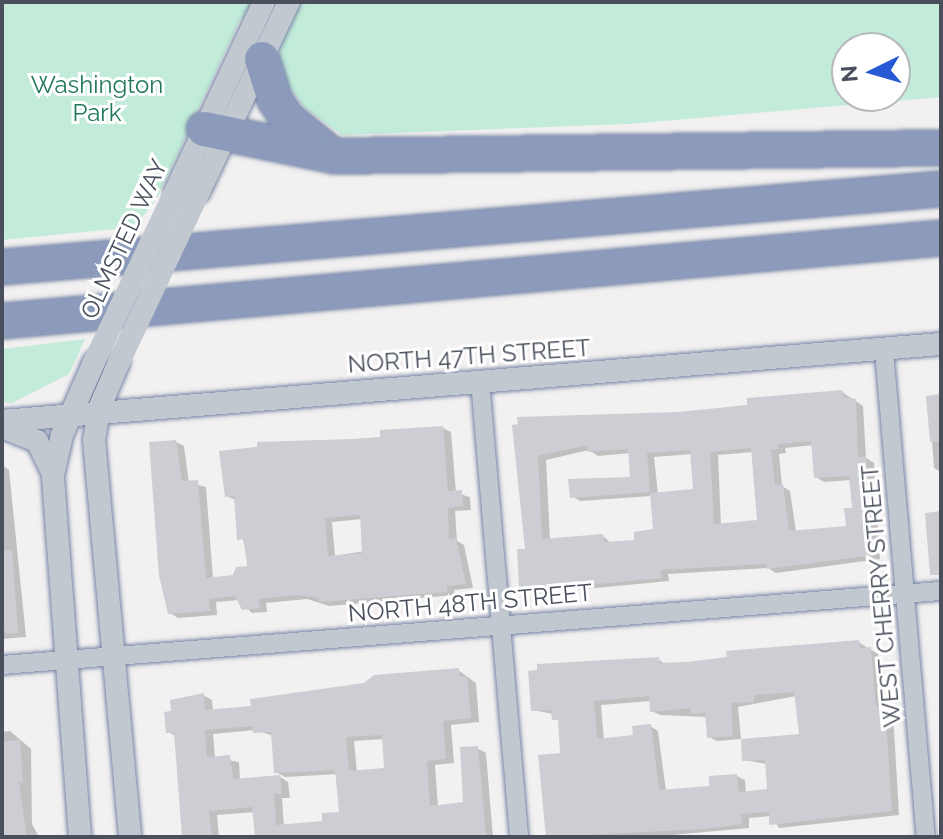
<!DOCTYPE html>
<html>
<head>
<meta charset="utf-8">
<style>
	body { margin:0 }
	#map { position:relative; width:943px; height:839px; overflow:hidden; background:#f2f0f0; font-family:Raleway,sans-serif }
	div>[style] { position:absolute }
	[style*='--x'] { left:calc(var(--x)*1px); top:calc(var(--y)*1px); width:calc(var(--w)*1px); rotate:calc(var(--a)*1deg) }
	.green>* { inset:0; background:#c2ecd9 }
	.shadow>* { inset:0; background:#0003 }
	.building>* { inset:0; background:#cdced4 }
	.roads { filter:drop-shadow(0 0 2px #7786a6) drop-shadow(0 0 2px #7786a6) }
	.minor>* { height:18px; margin:-9px; padding:0 9px; transform-origin:9px; border-radius:9px; background:#c2c8d0 }
	.tertiary>* { height:22px; margin:-11px; padding:0 11px; transform-origin:11px; border-radius:11px; background:#c2c8d0 }
	.motorway>* { height:34px; margin:-17px; padding:0 17px; transform-origin:17px; border-radius:17px; background:#8c9bbb }
	.tertiary-bridge>* { height:22px; margin:-11px; padding:0 11px; transform-origin:11px; border-radius:11px; background:#c2c8d0 }
	span { translate:-50% -50%; white-space:nowrap; text-align:center; line-height:1.15; -webkit-text-stroke:6px #fff; paint-order:stroke }
	.park-label { font-size:24px; color:#1f7859 }
	.street-label { font-size:24px; color:#49505c }
	.frame { position:absolute; inset:0; border:4px solid #49505c; pointer-events:none }
	.north { position:absolute; left:831px; top:32px; width:80px; height:80px; box-sizing:border-box; background:#fff; border:2px solid #b6b9be; border-radius:50%; rotate:265deg; font-size:22px; font-weight:700; line-height:32px; text-align:center; color:#49505c }
	.north::after { content:''; display:block; margin:auto; width:28px; height:36px; background:#2759d5; clip-path:polygon(50% 0,100% 100%,50% 72%,0 100%) }
</style>
</head>
<body>
<div id="map">
	<div class="green">
		<i style="clip-path:polygon(evenodd,2px 2px,941px 2px,941px 97px,628px 124px,342px 135px,304px 107px,278px 72px,281px 42px,241px 18px,157px 198px,135px 227px,2px 240px,2px 2px,847px 48px,895px 48px,895px 96px,847px 96px,847px 48px)"></i>
		<i style="clip-path:polygon(85px 339px,69px 374px,12px 403px,2px 402px,2px 349px)"></i>
	</div>
	<div class="shadow">
		<i style="clip-path:polygon(evenodd,842px 392px,863px 406px,866px 458px,874px 463px,880px 559px,776px 573px,768px 568px,668px 574px,669px 581px,533px 594px,525px 590px,527px 550px,515px 427px,750px 407px,842px 392px,814px 445px,816px 477px,824px 482px,851px 480px,854px 510px,848px 528px,796px 532px,790px 491px,782px 486px,779px 454px,786px 453px,785px 448px,814px 445px,842px 392px,589px 450px,598px 456px,630px 453px,632px 479px,572px 496px,580px 501px,652px 496px,655px 530px,637px 541px,611px 543px,603px 536px,550px 540px,546px 460px,589px 450px,842px 392px,753px 452px,759px 522px,721px 525px,718px 455px,753px 452px,842px 392px,693px 454px,695px 491px,658px 494px,654px 457px,693px 454px)"></i>
		<i style="clip-path:polygon(941px 396px,941px 472px,934px 468px,929px 397px)"></i>
		<i style="clip-path:polygon(evenodd,443px 428px,451px 432px,456px 493px,470px 497px,471px 510px,455px 511px,457px 541px,464px 545px,473px 588px,454px 590px,455px 595px,329px 606px,307px 599px,266px 603px,267px 612px,252px 613px,239px 600px,216px 602px,217px 615px,178px 618px,170px 613px,176px 442px,184px 446px,189px 483px,206px 487px,213px 579px,234px 577px,249px 568px,235px 500px,227px 496px,352px 441px,443px 428px,362px 519px,364px 551px,335px 556px,332px 522px,362px 519px)"></i>
		<i style="clip-path:polygon(2px 465px,9px 470px,26px 637px,2px 639px)"></i>
		<i style="clip-path:polygon(evenodd,858px 642px,878px 654px,883px 707px,893px 712px,899px 815px,779px 828px,771px 816px,749px 818px,749px 828px,650px 837px,548px 837px,540px 757px,562px 755px,560px 722px,553px 714px,533px 710px,658px 659px,666px 665px,858px 642px,796px 696px,801px 736px,744px 760px,767px 764px,769px 791px,746px 793px,745px 780px,737px 776px,712px 787px,666px 791px,658px 731px,650px 726px,635px 737px,604px 740px,601px 705px,651px 701px,652px 711px,660px 715px,707px 717px,709px 737px,717px 741px,741px 739px,738px 707px,796px 696px)"></i>
		<i style="clip-path:polygon(evenodd,458px 670px,476px 683px,479px 722px,451px 725px,454px 763px,435px 765px,438px 807px,466px 803px,477px 748px,486px 753px,493px 837px,257px 837px,255px 812px,217px 815px,219px 837px,186px 837px,177px 737px,168px 732px,174px 713px,203px 695px,212px 700px,213px 711px,253px 708px,458px 670px,255px 730px,274px 736px,276px 772px,285px 777px,338px 774px,341px 814px,324px 823px,284px 827px,282px 798px,290px 798px,288px 782px,280px 777px,240px 780px,239px 762px,215px 758px,213px 734px,255px 730px,458px 670px,384px 739px,387px 770px,357px 772px,354px 741px,384px 739px)"></i>
		<i style="clip-path:polygon(10px 731px,31px 749px,32px 824px,39px 837px,2px 837px,2px 732px)"></i>
	</div>
	<div class="building">
		<i style="clip-path:polygon(evenodd,842px 390px,843px 397px,856px 399px,858px 457px,866px 456px,873px 555px,767px 569px,766px 564px,661px 570px,662px 578px,523px 591px,519px 586px,517px 549px,525px 549px,512px 425px,518px 424px,517px 417px,678px 412px,747px 405px,747px 398px,842px 390px,811px 441px,814px 478px,849px 476px,852px 508px,844px 508px,846px 526px,789px 531px,783px 484px,775px 485px,771px 450px,778px 449px,778px 444px,811px 441px,842px 390px,587px 445px,588px 452px,628px 449px,630px 477px,568px 479px,570px 498px,650px 492px,647px 453px,690px 450px,693px 489px,650px 493px,653px 529px,634px 532px,634px 540px,604px 542px,603px 534px,542px 539px,538px 456px,587px 445px,842px 390px,751px 448px,757px 520px,714px 524px,710px 452px,751px 448px)"></i>
		<i style="clip-path:polygon(941px 394px,941px 441px,930px 442px,926px 396px)"></i>
		<i style="clip-path:polygon(evenodd,443px 426px,448px 491px,462px 490px,463px 506px,448px 508px,449px 539px,456px 538px,466px 584px,447px 586px,447px 592px,319px 602px,319px 598px,297px 595px,258px 599px,260px 608px,242px 610px,235px 596px,209px 599px,210px 611px,168px 614px,159px 576px,149px 442px,176px 440px,182px 481px,198px 480px,206px 578px,233px 575px,236px 567px,247px 566px,244px 539px,237px 540px,234px 496px,225px 497px,219px 451px,257px 447px,257px 442px,352px 439px,380px 437px,380px 430px,443px 426px,360px 515px,362px 553px,328px 556px,325px 518px,360px 515px)"></i>
		<i style="clip-path:polygon(941px 511px,941px 575px,930px 575px,925px 513px)"></i>
		<i style="clip-path:polygon(2px 550px,12px 550px,18px 633px,7px 634px,2px 626px)"></i>
		<i style="clip-path:polygon(evenodd,859px 640px,860px 648px,871px 647px,876px 706px,885px 705px,892px 811px,769px 825px,769px 812px,741px 814px,742px 824px,704px 829px,546px 837px,538px 755px,560px 753px,558px 720px,552px 720px,551px 710px,531px 711px,528px 671px,537px 670px,537px 664px,659px 657px,659px 663px,687px 662px,727px 657px,726px 651px,859px 640px,794px 692px,799px 734px,741px 739px,742px 761px,765px 760px,767px 789px,739px 792px,737px 774px,709px 776px,709px 786px,659px 790px,651px 724px,632px 726px,633px 735px,597px 739px,594px 701px,649px 696px,650px 712px,691px 708px,691px 714px,705px 713px,707px 738px,733px 736px,731px 703px,754px 702px,754px 695px,794px 692px)"></i>
		<i style="clip-path:polygon(evenodd,459px 668px,459px 676px,467px 676px,471px 718px,443px 721px,446px 759px,427px 761px,430px 806px,463px 802px,460px 747px,478px 746px,486px 837px,255px 837px,252px 807px,209px 811px,212px 837px,182px 837px,174px 733px,166px 733px,164px 712px,171px 711px,170px 700px,204px 693px,205px 710px,251px 706px,250px 699px,364px 683px,374px 675px,459px 668px,253px 726px,253px 733px,271px 732px,274px 773px,335px 770px,339px 812px,322px 813px,322px 821px,276px 825px,274px 794px,282px 794px,280px 775px,233px 779px,230px 755px,207px 757px,205px 730px,253px 726px,459px 668px,382px 735px,384px 768px,349px 771px,346px 737px,382px 735px)"></i>
		<i style="clip-path:polygon(20px 740px,23px 782px,19px 783px,27px 837px,2px 837px,2px 742px)"></i>
	</div>
	<div class="roads">
		<div class="minor">
			<i style="--x:884;--y:350;--w:489;--a:85.1"></i>
			<i style="--x:480;--y:381;--w:458;--a:85.1"></i>
			<i style="--x:2;--y:665;--w:942;--a:-4.51"></i>
		</div>
		<div class="tertiary">
			<i style="--x:175;--y:192;--w:210;--a:-64.9"></i>
			<i style="--x:199;--y:192;--w:210;--a:-64.7"></i>
			<i style="--x:119;--y:362;--w:51;--a:113.1"></i>
			<i style="--x:99;--y:409;--w:31;--a:99"></i>
			<i style="--x:94;--y:440;--w:399;--a:84.8"></i>
			<i style="--x:2;--y:421;--w:942;--a:-4.69"></i>
			<i style="--x:2;--y:427;--w:38;--a:22"></i>
			<i style="--x:37;--y:441;--w:37;--a:64"></i>
			<i style="--x:80;--y:837;--w:363;--a:-94.3"></i>
			<i style="--x:53;--y:475;--w:41;--a:-77.3"></i>
			<i style="--x:62;--y:435;--w:80;--a:-66.3"></i>
		</div>
		<div class="motorway">
			<i style="--x:262;--y:59;--w:43;--a:72.4"></i>
			<i style="--x:275;--y:100;--w:23;--a:56"></i>
			<i style="--x:288;--y:119;--w:50;--a:39.4"></i>
			<i style="--x:204;--y:129;--w:133;--a:11.7"></i>
			<i style="--x:334;--y:156;--w:607;--a:-0.76"></i>
			<i style="--x:2;--y:267;--w:942;--a:-4.75"></i>
			<i style="--x:2;--y:321;--w:943;--a:-5.05"></i>
		</div>
	</div>
	<div class="tertiary-bridge">
		<i style="--x:94;--y:362;--w:188;--a:-64.5"></i>
		<i style="--x:119;--y:362;--w:188;--a:-64.8"></i>
	</div>
	<div class="park-label">
		<span style="left:97px;top:99px">Washington<br>Park</span>
	</div>
	<div class="street-label">
		<span style="left:124px;top:239px;rotate:-65deg">OLMSTED WAY</span>
		<span style="left:469px;top:356px;rotate:-4deg">NORTH 47TH STREET</span>
		<span style="left:881px;top:596px;rotate:-95deg">WEST CHERRY STREET</span>
		<span style="left:470px;top:603px;rotate:-5deg">NORTH 48TH STREET</span>
	</div>
	<div class="frame"></div>
	<div class="north">N</div>
</div>
</body>
</html>
